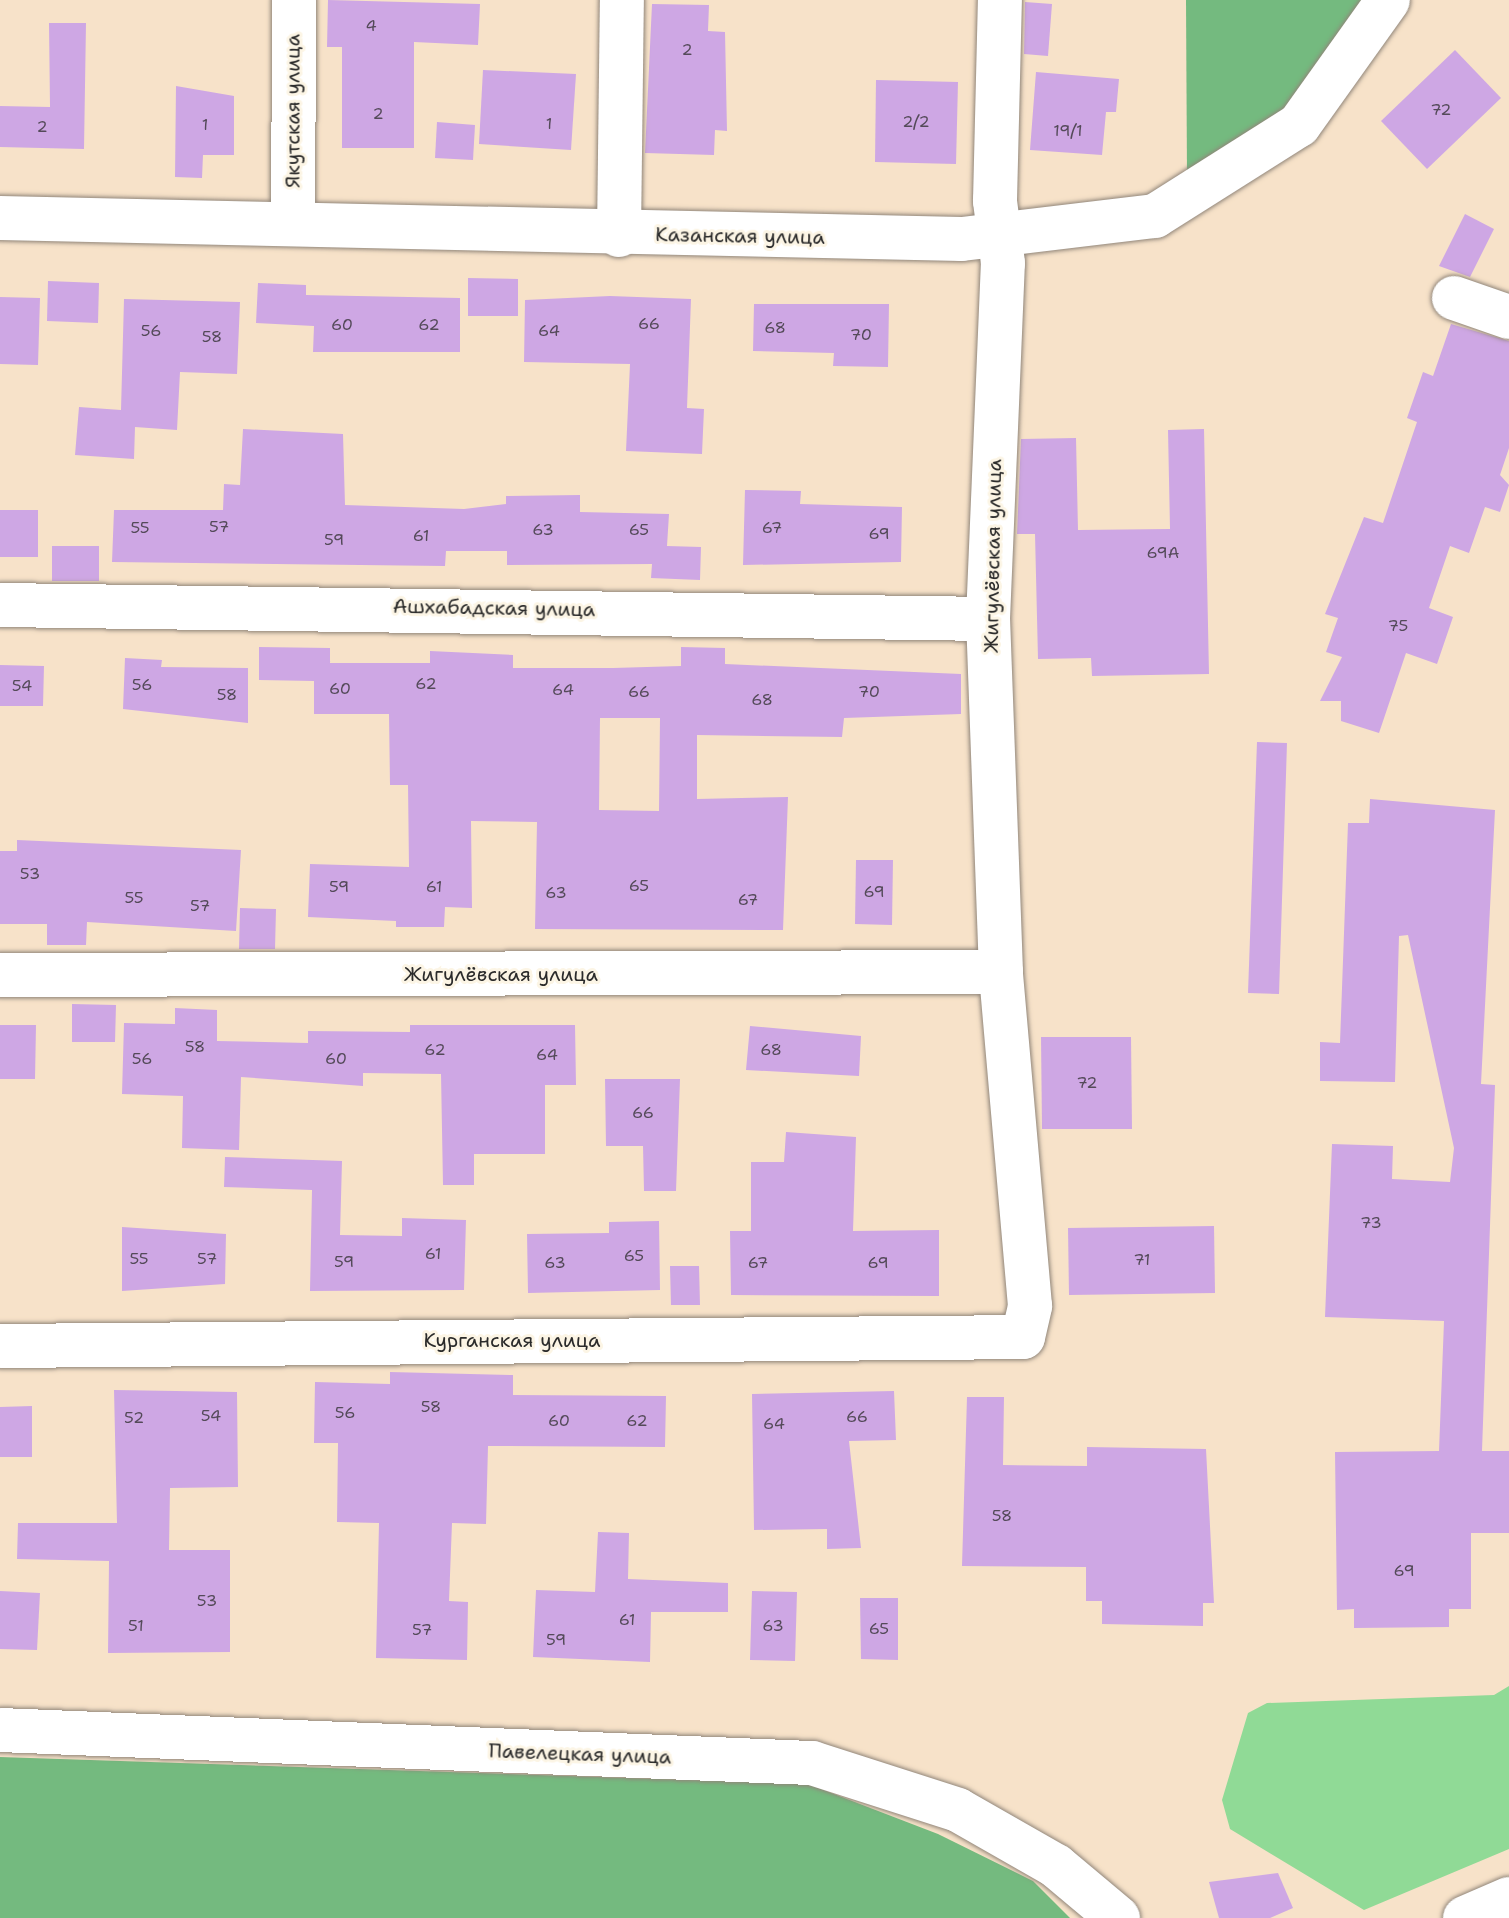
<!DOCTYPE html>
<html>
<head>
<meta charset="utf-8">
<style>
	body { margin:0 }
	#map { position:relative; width:1509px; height:1918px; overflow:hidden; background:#f7e2c9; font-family:"Shantell Sans",sans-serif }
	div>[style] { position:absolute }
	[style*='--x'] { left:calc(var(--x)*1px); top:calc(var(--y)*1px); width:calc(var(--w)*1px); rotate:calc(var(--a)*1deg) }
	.green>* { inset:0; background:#90da96 }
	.forest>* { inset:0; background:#74ba7f }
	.building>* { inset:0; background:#cea7e4 }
	.roads { filter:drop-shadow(0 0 2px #91867a) drop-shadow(0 0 2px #91867a) }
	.minor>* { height:44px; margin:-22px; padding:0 22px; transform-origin:22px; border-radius:22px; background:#fff }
	.major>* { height:44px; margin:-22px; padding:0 22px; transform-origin:22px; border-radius:22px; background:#fff }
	span { translate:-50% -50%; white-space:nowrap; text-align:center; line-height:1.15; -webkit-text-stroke:6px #fcf5e5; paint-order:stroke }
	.number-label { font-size:16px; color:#544a59 }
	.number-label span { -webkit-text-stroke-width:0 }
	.street-label { font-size:20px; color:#2b2b2b }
</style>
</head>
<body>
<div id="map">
	<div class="green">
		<i style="clip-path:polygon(1509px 1686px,1509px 1849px,1364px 1910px,1230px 1829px,1222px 1800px,1248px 1713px,1267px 1703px,1494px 1695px)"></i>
	</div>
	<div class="forest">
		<i style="clip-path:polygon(1186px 0,1367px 0,1284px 112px,1187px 176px)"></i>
		<i style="clip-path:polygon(0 1757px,808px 1784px,938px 1834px,1033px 1881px,1070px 1918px,0 1918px)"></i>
	</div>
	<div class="building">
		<i style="clip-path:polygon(328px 0,480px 4px,478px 45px,414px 42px,414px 148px,342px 148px,342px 47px,327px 47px)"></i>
		<i style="clip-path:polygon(1025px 2px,1052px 4px,1048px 56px,1024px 54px)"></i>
		<i style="clip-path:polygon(652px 4px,709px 5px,708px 31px,725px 32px,727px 131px,715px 130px,714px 155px,645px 153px)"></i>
		<i style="clip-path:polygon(49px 23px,86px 23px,84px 149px,0 147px,0 106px,50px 107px)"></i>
		<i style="clip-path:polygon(1455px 50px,1501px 98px,1427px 169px,1381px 121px)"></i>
		<i style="clip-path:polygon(483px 70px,576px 74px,571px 150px,479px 144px)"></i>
		<i style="clip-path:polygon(1036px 72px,1119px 79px,1116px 112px,1106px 112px,1102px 155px,1030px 150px)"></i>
		<i style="clip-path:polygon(876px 80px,958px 82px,956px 164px,875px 162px)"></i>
		<i style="clip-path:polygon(176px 86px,234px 96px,234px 155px,203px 155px,202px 178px,175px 177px)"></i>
		<i style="clip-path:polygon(437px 122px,475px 125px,473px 160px,435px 158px)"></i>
		<i style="clip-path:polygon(1465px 214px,1494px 229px,1470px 277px,1439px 266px)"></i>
		<i style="clip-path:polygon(468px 278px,518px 279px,518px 316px,468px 316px)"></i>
		<i style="clip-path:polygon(48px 281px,99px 283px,98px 323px,47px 321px)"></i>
		<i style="clip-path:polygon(258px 283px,306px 285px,306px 295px,460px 298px,460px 352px,313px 352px,314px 326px,256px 323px)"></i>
		<i style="clip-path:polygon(610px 296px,691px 299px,687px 408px,704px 409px,702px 454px,626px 451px,630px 364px,524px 362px,525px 300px)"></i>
		<i style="clip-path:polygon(0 297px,40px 298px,38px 365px,0 364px)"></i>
		<i style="clip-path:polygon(124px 299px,240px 302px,237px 374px,180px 372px,177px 430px,135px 427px,134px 459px,75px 455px,79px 407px,121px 410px)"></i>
		<i style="clip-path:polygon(754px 304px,889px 304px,888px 367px,833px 366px,834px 353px,753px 351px)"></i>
		<i style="clip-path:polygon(1451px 324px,1509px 341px,1509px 448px,1500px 475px,1509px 485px,1500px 512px,1485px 507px,1469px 553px,1450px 546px,1429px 608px,1453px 617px,1437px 664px,1406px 653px,1379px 733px,1341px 721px,1341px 701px,1320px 701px,1342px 657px,1326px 652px,1338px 618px,1325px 614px,1364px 517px,1383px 523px,1417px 422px,1407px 418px,1423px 372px,1433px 376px)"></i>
		<i style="clip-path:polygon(243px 429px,343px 434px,345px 505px,464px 509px,506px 504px,506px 496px,580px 495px,580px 512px,669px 514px,667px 546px,701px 547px,700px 580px,651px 578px,652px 564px,507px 565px,507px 551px,446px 551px,445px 566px,112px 562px,114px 510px,223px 510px,224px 484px,240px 485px)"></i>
		<i style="clip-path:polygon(1204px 429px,1209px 674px,1092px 676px,1091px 658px,1038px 659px,1035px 534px,1017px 534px,1021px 439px,1076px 438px,1078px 530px,1170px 529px,1168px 430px)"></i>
		<i style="clip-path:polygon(745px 490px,801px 491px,800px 504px,902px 507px,901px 562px,743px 565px)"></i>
		<i style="clip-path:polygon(0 510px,38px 510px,38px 557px,0 557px)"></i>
		<i style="clip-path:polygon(52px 546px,99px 546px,99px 581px,52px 581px)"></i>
		<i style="clip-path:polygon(evenodd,259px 647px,330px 648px,330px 663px,430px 663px,430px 651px,513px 655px,513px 668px,613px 668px,681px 666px,681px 647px,725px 648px,725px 664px,961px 674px,961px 714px,844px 718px,842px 737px,697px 735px,697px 799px,788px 797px,783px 930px,535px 929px,537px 822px,471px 821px,472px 908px,445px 907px,444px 927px,396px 927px,396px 921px,308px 917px,310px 864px,409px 867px,408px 785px,390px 785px,389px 714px,314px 714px,314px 681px,259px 680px,259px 647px,600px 718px,660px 718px,659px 811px,599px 810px,600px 718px)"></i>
		<i style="clip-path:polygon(125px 658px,162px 660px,161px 667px,248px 668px,248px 723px,123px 709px)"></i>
		<i style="clip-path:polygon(0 665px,44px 666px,43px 706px,0 706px)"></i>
		<i style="clip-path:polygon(1257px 742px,1287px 743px,1279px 994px,1248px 993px)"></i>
		<i style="clip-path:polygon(1370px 799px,1495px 810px,1481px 1084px,1495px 1085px,1482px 1451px,1509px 1451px,1509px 1533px,1471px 1533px,1471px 1609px,1449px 1609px,1449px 1627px,1354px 1628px,1354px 1609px,1337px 1610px,1335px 1452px,1439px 1451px,1444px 1321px,1325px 1317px,1332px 1144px,1393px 1146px,1392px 1179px,1450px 1182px,1454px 1148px,1408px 935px,1399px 936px,1395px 1082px,1320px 1081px,1320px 1042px,1340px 1043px,1348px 823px,1369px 823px)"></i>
		<i style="clip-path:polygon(17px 840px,241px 850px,236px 931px,87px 922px,86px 945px,47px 945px,47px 924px,0 924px,0 851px,17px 851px)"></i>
		<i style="clip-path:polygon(856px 860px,893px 860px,892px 925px,855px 924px)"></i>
		<i style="clip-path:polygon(240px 908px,276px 909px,275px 949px,239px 949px)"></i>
		<i style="clip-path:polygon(72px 1004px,116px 1005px,115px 1042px,72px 1042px)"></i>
		<i style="clip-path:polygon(175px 1008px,217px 1010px,217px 1041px,308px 1043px,308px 1031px,410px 1032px,410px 1025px,575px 1025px,576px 1085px,545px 1085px,545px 1154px,474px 1154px,474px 1185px,443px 1185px,441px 1074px,363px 1073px,363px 1086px,241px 1077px,239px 1150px,182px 1148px,183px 1096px,122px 1094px,124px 1023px,175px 1024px)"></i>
		<i style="clip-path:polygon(0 1025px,36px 1025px,35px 1079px,0 1079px)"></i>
		<i style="clip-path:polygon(750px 1026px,861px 1036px,859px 1076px,746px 1070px)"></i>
		<i style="clip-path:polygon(1041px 1037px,1131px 1037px,1132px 1129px,1042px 1129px)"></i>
		<i style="clip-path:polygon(605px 1079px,680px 1079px,676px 1191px,644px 1191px,643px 1146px,606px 1146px)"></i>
		<i style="clip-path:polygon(786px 1132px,856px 1137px,853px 1231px,939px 1230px,939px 1296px,731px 1295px,730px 1231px,751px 1231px,751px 1162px,784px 1162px)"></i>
		<i style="clip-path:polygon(225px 1157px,342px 1161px,340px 1235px,402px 1236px,402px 1218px,466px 1220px,464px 1290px,310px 1291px,312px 1190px,224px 1187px)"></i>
		<i style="clip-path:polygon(659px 1221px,660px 1290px,528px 1293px,527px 1234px,609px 1233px,609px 1222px)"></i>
		<i style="clip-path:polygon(1214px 1226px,1215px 1293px,1069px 1295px,1068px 1228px)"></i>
		<i style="clip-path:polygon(122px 1227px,226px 1234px,225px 1284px,122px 1291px)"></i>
		<i style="clip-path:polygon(670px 1266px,699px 1266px,700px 1305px,671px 1305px)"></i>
		<i style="clip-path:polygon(390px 1372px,513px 1375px,513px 1395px,666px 1396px,665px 1447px,488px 1446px,486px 1524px,452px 1523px,449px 1601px,468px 1602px,467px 1660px,376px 1658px,379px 1523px,337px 1522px,338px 1443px,314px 1443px,315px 1382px,390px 1384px)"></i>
		<i style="clip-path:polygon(114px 1390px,237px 1392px,238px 1487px,170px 1488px,169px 1550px,230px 1550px,230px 1652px,108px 1653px,109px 1561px,17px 1559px,18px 1523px,117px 1523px)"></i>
		<i style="clip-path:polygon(894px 1391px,896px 1440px,849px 1441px,861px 1548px,827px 1549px,827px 1529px,754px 1530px,752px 1394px)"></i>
		<i style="clip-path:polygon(967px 1397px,1004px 1397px,1003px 1465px,1087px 1466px,1087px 1447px,1206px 1449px,1214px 1603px,1203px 1603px,1203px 1626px,1102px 1624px,1102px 1601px,1086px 1601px,1086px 1567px,962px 1566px)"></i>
		<i style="clip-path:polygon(32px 1406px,32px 1457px,0 1457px,0 1407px)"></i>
		<i style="clip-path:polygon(598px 1532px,629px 1533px,628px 1579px,728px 1583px,728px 1612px,651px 1612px,650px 1662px,533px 1657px,536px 1590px,595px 1592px)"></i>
		<i style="clip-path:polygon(0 1591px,40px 1593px,37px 1650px,0 1649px)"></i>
		<i style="clip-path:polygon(752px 1591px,797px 1592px,795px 1661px,750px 1660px)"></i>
		<i style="clip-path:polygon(860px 1598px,898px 1598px,898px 1660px,861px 1659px)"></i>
		<i style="clip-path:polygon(1278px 1873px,1293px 1908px,1270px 1918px,1219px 1918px,1209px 1882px)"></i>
	</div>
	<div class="roads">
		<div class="minor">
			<i style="--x:0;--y:218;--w:962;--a:1.25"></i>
			<i style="--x:962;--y:239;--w:194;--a:-6.8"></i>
			<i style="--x:1155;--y:216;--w:170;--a:-32.3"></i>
			<i style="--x:1299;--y:125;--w:153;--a:-54.5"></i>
			<i style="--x:293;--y:221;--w:221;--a:-89.7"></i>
			<i style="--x:619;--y:235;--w:235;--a:-89.3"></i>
			<i style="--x:1454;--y:298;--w:58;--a:19.1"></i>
			<i style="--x:0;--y:605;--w:988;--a:0.81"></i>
			<i style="--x:0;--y:975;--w:1001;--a:-0.17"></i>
			<i style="--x:0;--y:1346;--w:1023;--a:-0.5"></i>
			<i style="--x:1023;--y:1337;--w:32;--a:-77"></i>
			<i style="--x:1030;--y:1306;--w:335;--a:-95"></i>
			<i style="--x:1001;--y:972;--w:353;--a:-92.1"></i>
			<i style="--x:988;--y:619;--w:356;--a:-87.6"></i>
			<i style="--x:1003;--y:263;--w:63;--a:-97.4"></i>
			<i style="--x:995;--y:201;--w:201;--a:-88.6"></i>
			<i style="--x:0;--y:1730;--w:813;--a:2.33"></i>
			<i style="--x:812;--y:1763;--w:153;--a:17.8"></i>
			<i style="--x:958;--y:1810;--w:113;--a:29.7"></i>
			<i style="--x:1056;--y:1866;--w:81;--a:40"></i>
		</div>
		<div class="major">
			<i style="--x:1465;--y:1918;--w:48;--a:-23.4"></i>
		</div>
	</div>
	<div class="number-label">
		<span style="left:371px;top:26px">4</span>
		<span style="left:687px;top:50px">2</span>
		<span style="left:1441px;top:110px">72</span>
		<span style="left:378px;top:114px">2</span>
		<span style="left:916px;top:122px">2/2</span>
		<span style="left:549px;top:124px">1</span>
		<span style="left:205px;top:125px">1</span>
		<span style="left:42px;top:127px">2</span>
		<span style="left:1068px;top:131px">19/1</span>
		<span style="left:649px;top:324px">66</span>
		<span style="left:342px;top:325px">60</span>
		<span style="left:429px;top:325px">62</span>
		<span style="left:775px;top:328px">68</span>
		<span style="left:151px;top:331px">56</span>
		<span style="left:549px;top:331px">64</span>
		<span style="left:861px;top:335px">70</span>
		<span style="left:212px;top:337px">58</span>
		<span style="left:219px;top:527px">57</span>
		<span style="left:140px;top:528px">55</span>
		<span style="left:772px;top:528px">67</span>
		<span style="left:543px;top:530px">63</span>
		<span style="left:639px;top:530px">65</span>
		<span style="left:879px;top:534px">69</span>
		<span style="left:421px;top:536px">61</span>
		<span style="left:334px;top:540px">59</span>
		<span style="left:1163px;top:553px">69А</span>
		<span style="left:1398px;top:626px">75</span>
		<span style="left:426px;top:684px">62</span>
		<span style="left:142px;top:685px">56</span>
		<span style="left:22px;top:686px">54</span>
		<span style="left:340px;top:689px">60</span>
		<span style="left:563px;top:690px">64</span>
		<span style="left:639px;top:692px">66</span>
		<span style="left:869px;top:692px">70</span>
		<span style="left:227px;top:695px">58</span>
		<span style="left:762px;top:700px">68</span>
		<span style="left:30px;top:874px">53</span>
		<span style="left:639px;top:886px">65</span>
		<span style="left:339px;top:887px">59</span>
		<span style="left:434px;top:887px">61</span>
		<span style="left:874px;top:892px">69</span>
		<span style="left:556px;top:893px">63</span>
		<span style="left:134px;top:898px">55</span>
		<span style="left:748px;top:900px">67</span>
		<span style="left:200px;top:906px">57</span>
		<span style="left:195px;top:1047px">58</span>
		<span style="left:435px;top:1050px">62</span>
		<span style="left:771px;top:1050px">68</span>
		<span style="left:547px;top:1055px">64</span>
		<span style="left:142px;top:1059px">56</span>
		<span style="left:336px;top:1059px">60</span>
		<span style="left:1087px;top:1083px">72</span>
		<span style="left:643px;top:1113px">66</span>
		<span style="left:1371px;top:1223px">73</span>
		<span style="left:433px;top:1254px">61</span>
		<span style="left:634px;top:1256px">65</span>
		<span style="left:139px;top:1259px">55</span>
		<span style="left:207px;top:1259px">57</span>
		<span style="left:1142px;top:1260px">71</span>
		<span style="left:344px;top:1262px">59</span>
		<span style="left:555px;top:1263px">63</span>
		<span style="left:758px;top:1263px">67</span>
		<span style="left:878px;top:1263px">69</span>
		<span style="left:431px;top:1407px">58</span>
		<span style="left:345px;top:1413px">56</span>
		<span style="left:211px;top:1416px">54</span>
		<span style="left:857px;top:1417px">66</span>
		<span style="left:134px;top:1418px">52</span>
		<span style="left:559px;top:1421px">60</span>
		<span style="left:637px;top:1421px">62</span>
		<span style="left:774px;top:1424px">64</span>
		<span style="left:1002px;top:1516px">58</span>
		<span style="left:1404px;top:1571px">69</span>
		<span style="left:207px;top:1601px">53</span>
		<span style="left:627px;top:1620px">61</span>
		<span style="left:136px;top:1626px">51</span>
		<span style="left:773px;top:1626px">63</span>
		<span style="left:879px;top:1629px">65</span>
		<span style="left:422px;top:1630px">57</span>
		<span style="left:556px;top:1640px">59</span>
	</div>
	<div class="street-label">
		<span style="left:293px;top:111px;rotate:-90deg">Якутская улица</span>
		<span style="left:740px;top:236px;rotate:1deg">Казанская улица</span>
		<span style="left:993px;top:556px;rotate:-89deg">Жигулёвская улица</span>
		<span style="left:494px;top:608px;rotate:1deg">Ашхабадская улица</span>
		<span style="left:501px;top:974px">Жигулёвская улица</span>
		<span style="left:512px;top:1340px">Курганская улица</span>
		<span style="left:580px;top:1754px;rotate:2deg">Павелецкая улица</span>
	</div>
</div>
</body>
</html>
